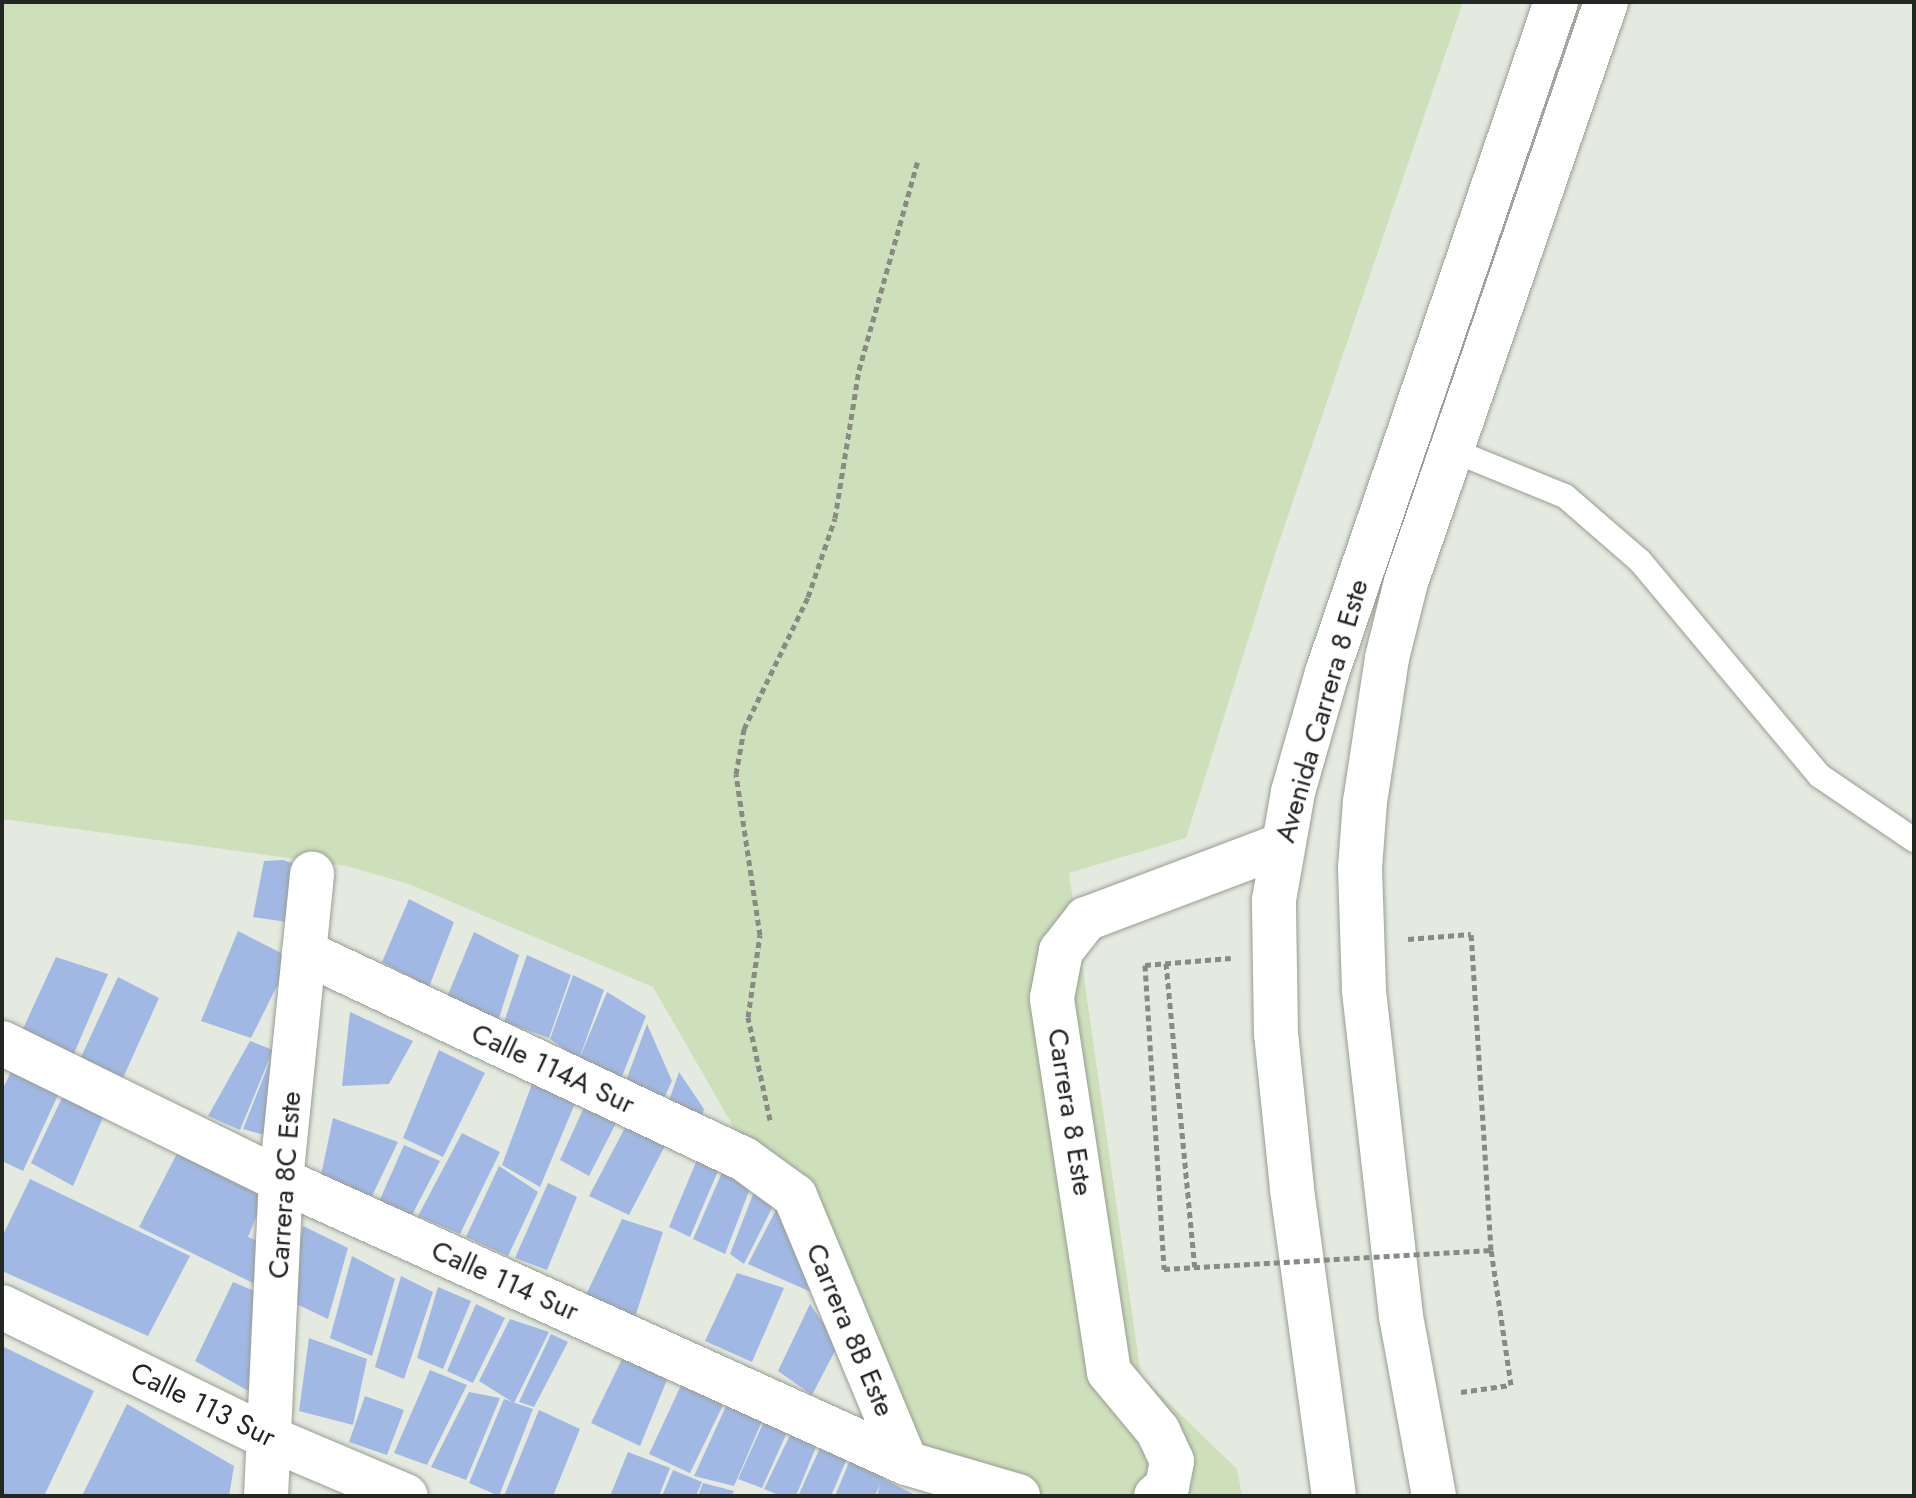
<!DOCTYPE html>
<html>
<head>
<meta charset="utf-8">
<style>
	body { margin:0 }
	#map { position:relative; width:1916px; height:1498px; overflow:hidden; background:#e4eadf; font-family:Jost,sans-serif }
	div>[style] { position:absolute }
	[style*='--x'] { left:calc(var(--x)*1px); top:calc(var(--y)*1px); width:calc(var(--w)*1px); rotate:calc(var(--a)*1deg) }
	.green>* { inset:0; background:#cee0bb }
	.building>* { inset:0; background:#a2b8e4 }
	.path>* { height:5px; margin-top:-2.5px; transform-origin:0; background:repeating-linear-gradient(90deg,#878b83 0 6px,transparent 0 10px) }
	.roads { filter:drop-shadow(0 0 2px #989d93) drop-shadow(0 0 2px #989d93) }
	.service>* { height:24px; margin:-12px; padding:0 12px; transform-origin:12px; border-radius:12px; background:#fff }
	.minor>* { height:44px; margin:-22px; padding:0 22px; transform-origin:22px; border-radius:22px; background:#fff }
	.trunk>* { height:44px; margin:-22px; padding:0 22px; transform-origin:22px; border-radius:22px; background:#fff }
	.path-bridge>* { height:5px; margin-top:-2.5px; transform-origin:0; background:repeating-linear-gradient(90deg,#878b83 0 6px,transparent 0 10px) }
	span { translate:-50% -50%; white-space:nowrap; text-align:center; line-height:1.15; -webkit-text-stroke:6px #fff; paint-order:stroke }
	.street-label { font-size:28px; color:#242622 }
	.frame { position:absolute; inset:0; border:4px solid #242622; pointer-events:none }
</style>
</head>
<body>
<div id="map">
	<div class="green">
		<i style="clip-path:polygon(2px 2px,1463px 2px,1275px 554px,1186px 838px,1069px 873px,1141px 1376px,1237px 1469px,1242px 1496px,1008px 1496px,923px 1456px,653px 987px,409px 884px,347px 866px,2px 819px)"></i>
	</div>
	<div class="building">
		<i style="clip-path:polygon(283px 860px,304px 867px,294px 923px,253px 917px,264px 861px)"></i>
		<i style="clip-path:polygon(409px 899px,454px 922px,429px 987px,382px 962px)"></i>
		<i style="clip-path:polygon(238px 931px,291px 958px,251px 1038px,201px 1021px)"></i>
		<i style="clip-path:polygon(474px 932px,519px 955px,498px 1021px,447px 997px)"></i>
		<i style="clip-path:polygon(527px 955px,571px 975px,549px 1038px,504px 1022px)"></i>
		<i style="clip-path:polygon(56px 957px,108px 974px,73px 1056px,22px 1031px)"></i>
		<i style="clip-path:polygon(573px 975px,604px 990px,579px 1059px,550px 1039px)"></i>
		<i style="clip-path:polygon(118px 977px,159px 998px,123px 1078px,81px 1057px)"></i>
		<i style="clip-path:polygon(607px 992px,646px 1016px,615px 1094px,573px 1074px)"></i>
		<i style="clip-path:polygon(350px 1012px,413px 1041px,389px 1084px,342px 1086px)"></i>
		<i style="clip-path:polygon(647px 1024px,672px 1081px,656px 1115px,620px 1097px)"></i>
		<i style="clip-path:polygon(250px 1041px,273px 1050px,240px 1130px,208px 1116px)"></i>
		<i style="clip-path:polygon(439px 1050px,485px 1073px,443px 1157px,403px 1138px)"></i>
		<i style="clip-path:polygon(273px 1053px,282px 1140px,243px 1129px)"></i>
		<i style="clip-path:polygon(17px 1060px,63px 1084px,23px 1171px,2px 1161px,2px 1090px)"></i>
		<i style="clip-path:polygon(679px 1072px,704px 1109px,698px 1130px,666px 1109px)"></i>
		<i style="clip-path:polygon(535px 1076px,576px 1101px,540px 1187px,502px 1165px)"></i>
		<i style="clip-path:polygon(68px 1085px,109px 1104px,73px 1186px,31px 1163px)"></i>
		<i style="clip-path:polygon(585px 1105px,616px 1123px,589px 1176px,560px 1160px)"></i>
		<i style="clip-path:polygon(333px 1118px,398px 1142px,371px 1198px,319px 1185px)"></i>
		<i style="clip-path:polygon(628px 1122px,667px 1142px,629px 1215px,589px 1196px)"></i>
		<i style="clip-path:polygon(462px 1133px,500px 1152px,460px 1234px,418px 1216px)"></i>
		<i style="clip-path:polygon(183px 1142px,269px 1186px,248px 1237px,270px 1246px,265px 1289px,139px 1227px)"></i>
		<i style="clip-path:polygon(404px 1145px,440px 1161px,412px 1215px,378px 1204px)"></i>
		<i style="clip-path:polygon(701px 1150px,720px 1166px,690px 1237px,669px 1227px)"></i>
		<i style="clip-path:polygon(727px 1161px,754px 1178px,725px 1254px,693px 1239px)"></i>
		<i style="clip-path:polygon(499px 1166px,538px 1192px,508px 1256px,466px 1237px)"></i>
		<i style="clip-path:polygon(30px 1179px,190px 1256px,148px 1336px,2px 1271px,2px 1237px)"></i>
		<i style="clip-path:polygon(548px 1183px,577px 1197px,547px 1270px,515px 1258px)"></i>
		<i style="clip-path:polygon(757px 1184px,779px 1194px,744px 1264px,730px 1254px)"></i>
		<i style="clip-path:polygon(777px 1208px,820px 1296px,748px 1264px)"></i>
		<i style="clip-path:polygon(622px 1219px,663px 1232px,635px 1317px,585px 1297px)"></i>
		<i style="clip-path:polygon(303px 1226px,348px 1248px,328px 1319px,288px 1300px)"></i>
		<i style="clip-path:polygon(352px 1256px,395px 1279px,372px 1356px,330px 1338px)"></i>
		<i style="clip-path:polygon(737px 1273px,784px 1288px,752px 1362px,705px 1341px)"></i>
		<i style="clip-path:polygon(401px 1276px,433px 1292px,404px 1379px,375px 1367px)"></i>
		<i style="clip-path:polygon(233px 1282px,264px 1295px,252px 1393px,195px 1361px)"></i>
		<i style="clip-path:polygon(438px 1287px,471px 1301px,443px 1369px,417px 1358px)"></i>
		<i style="clip-path:polygon(476px 1304px,505px 1318px,473px 1383px,447px 1371px)"></i>
		<i style="clip-path:polygon(810px 1304px,838px 1345px,812px 1395px,778px 1371px)"></i>
		<i style="clip-path:polygon(510px 1319px,549px 1332px,514px 1403px,479px 1381px)"></i>
		<i style="clip-path:polygon(551px 1334px,568px 1342px,534px 1407px,519px 1402px)"></i>
		<i style="clip-path:polygon(309px 1338px,367px 1359px,353px 1425px,299px 1411px)"></i>
		<i style="clip-path:polygon(2px 1346px,94px 1391px,44px 1496px,2px 1496px)"></i>
		<i style="clip-path:polygon(623px 1357px,667px 1380px,640px 1446px,591px 1423px)"></i>
		<i style="clip-path:polygon(430px 1370px,467px 1385px,427px 1465px,394px 1453px)"></i>
		<i style="clip-path:polygon(684px 1379px,725px 1401px,690px 1473px,649px 1454px)"></i>
		<i style="clip-path:polygon(469px 1392px,500px 1398px,466px 1480px,431px 1467px)"></i>
		<i style="clip-path:polygon(365px 1396px,404px 1410px,387px 1455px,349px 1442px)"></i>
		<i style="clip-path:polygon(504px 1399px,533px 1409px,499px 1496px,469px 1483px)"></i>
		<i style="clip-path:polygon(728px 1402px,763px 1419px,734px 1486px,694px 1476px)"></i>
		<i style="clip-path:polygon(127px 1404px,234px 1466px,229px 1496px,82px 1496px)"></i>
		<i style="clip-path:polygon(539px 1410px,580px 1429px,553px 1496px,504px 1496px)"></i>
		<i style="clip-path:polygon(765px 1419px,788px 1430px,762px 1488px,738px 1479px)"></i>
		<i style="clip-path:polygon(792px 1431px,818px 1442px,796px 1496px,781px 1496px,764px 1489px)"></i>
		<i style="clip-path:polygon(825px 1437px,851px 1449px,831px 1496px,798px 1496px)"></i>
		<i style="clip-path:polygon(855px 1448px,889px 1463px,882px 1478px,917px 1496px,877px 1496px,880px 1484px,875px 1496px,835px 1496px)"></i>
		<i style="clip-path:polygon(628px 1452px,670px 1468px,659px 1496px,610px 1496px)"></i>
		<i style="clip-path:polygon(673px 1470px,702px 1482px,696px 1496px,662px 1496px)"></i>
		<i style="clip-path:polygon(703px 1483px,734px 1491px,731px 1496px,698px 1496px)"></i>
	</div>
	<div class="path">
		<i style="--x:1408;--y:939;--w:63;--a:-4.5"></i>
		<i style="--x:1166;--y:963;--w:305;--a:84.6"></i>
		<i style="--x:1145;--y:965;--w:86;--a:-4.7"></i>
		<i style="--x:770;--y:1120;--w:105;--a:-102.1"></i>
		<i style="--x:748;--y:1017;--w:83;--a:-81.7"></i>
		<i style="--x:760;--y:935;--w:163;--a:-98.5"></i>
		<i style="--x:736;--y:774;--w:46;--a:-79.9"></i>
		<i style="--x:744;--y:729;--w:147;--a:-64.1"></i>
		<i style="--x:808;--y:597;--w:83;--a:-71.1"></i>
		<i style="--x:835;--y:518;--w:150;--a:-80.8"></i>
		<i style="--x:859;--y:370;--w:218;--a:-74.3"></i>
		<i style="--x:1461;--y:1392;--w:50;--a:-8"></i>
		<i style="--x:1511;--y:1385;--w:136;--a:-98.4"></i>
	</div>
	<div class="roads">
		<div class="service">
			<i style="--x:1452;--y:450;--w:122;--a:22.2"></i>
			<i style="--x:1565;--y:496;--w:99;--a:40.9"></i>
			<i style="--x:1640;--y:561;--w:280;--a:50.1"></i>
			<i style="--x:1820;--y:776;--w:114;--a:34.2"></i>
		</div>
		<div class="minor">
			<i style="--x:304;--y:952;--w:486;--a:25.2"></i>
			<i style="--x:744;--y:1159;--w:63;--a:36"></i>
			<i style="--x:795;--y:1196;--w:289;--a:67.4"></i>
			<i style="--x:2;--y:1043;--w:311;--a:26.2"></i>
			<i style="--x:281;--y:1180;--w:686;--a:24.36"></i>
			<i style="--x:906;--y:1463;--w:117;--a:16.4"></i>
			<i style="--x:2;--y:1307;--w:303;--a:26.1"></i>
			<i style="--x:274;--y:1440;--w:143;--a:23"></i>
			<i style="--x:266;--y:1496;--w:316;--a:-87.3"></i>
			<i style="--x:281;--y:1180;--w:308;--a:-84.2"></i>
			<i style="--x:1156;--y:1496;--w:14;--a:-39"></i>
			<i style="--x:1167;--y:1487;--w:26;--a:-79"></i>
			<i style="--x:1172;--y:1461;--w:33;--a:-115"></i>
			<i style="--x:1158;--y:1431;--w:77;--a:-129.7"></i>
			<i style="--x:1109;--y:1372;--w:378;--a:-98.7"></i>
			<i style="--x:1052;--y:998;--w:48;--a:-79.2"></i>
			<i style="--x:1061;--y:951;--w:41;--a:-52"></i>
			<i style="--x:1086;--y:919;--w:210;--a:-20.7"></i>
		</div>
		<div class="trunk">
			<i style="--x:1334;--y:1496;--w:311;--a:-97.8"></i>
			<i style="--x:1292;--y:1188;--w:155;--a:-95.9"></i>
			<i style="--x:1276;--y:1034;--w:134;--a:-90.9"></i>
			<i style="--x:1274;--y:900;--w:110;--a:-80"></i>
			<i style="--x:1293;--y:792;--w:124;--a:-74.1"></i>
			<i style="--x:1327;--y:673;--w:709;--a:-71.16"></i>
			<i style="--x:1434;--y:1496;--w:183;--a:-100.4"></i>
			<i style="--x:1401;--y:1316;--w:329;--a:-96.5"></i>
			<i style="--x:1364;--y:989;--w:121;--a:-91.9"></i>
			<i style="--x:1360;--y:868;--w:66;--a:-85.7"></i>
			<i style="--x:1365;--y:802;--w:146;--a:-81.3"></i>
			<i style="--x:1387;--y:658;--w:78;--a:-76"></i>
			<i style="--x:1406;--y:582;--w:614;--a:-70.97"></i>
		</div>
	</div>
	<div class="path-bridge">
		<i style="--x:1145;--y:965;--w:305;--a:86.4"></i>
		<i style="--x:1164;--y:1269;--w:328;--a:-3.3"></i>
		<i style="--x:1491;--y:1250;--w:317;--a:-93.6"></i>
	</div>
	<div class="street-label">
		<span style="left:1322px;top:711px;rotate:-74deg">Avenida Carrera 8 Este</span>
		<span style="left:553px;top:1069px;rotate:25deg">Calle 114A Sur</span>
		<span style="left:1070px;top:1112px;rotate:81deg">Carrera 8 Este</span>
		<span style="left:285px;top:1185px;rotate:-86deg">Carrera 8C Este</span>
		<span style="left:505px;top:1281px;rotate:24deg">Calle 114 Sur</span>
		<span style="left:850px;top:1330px;rotate:67deg">Carrera 8B Este</span>
		<span style="left:203px;top:1405px;rotate:26deg">Calle 113 Sur</span>
	</div>
	<div class="frame"></div>
</div>
</body>
</html>
